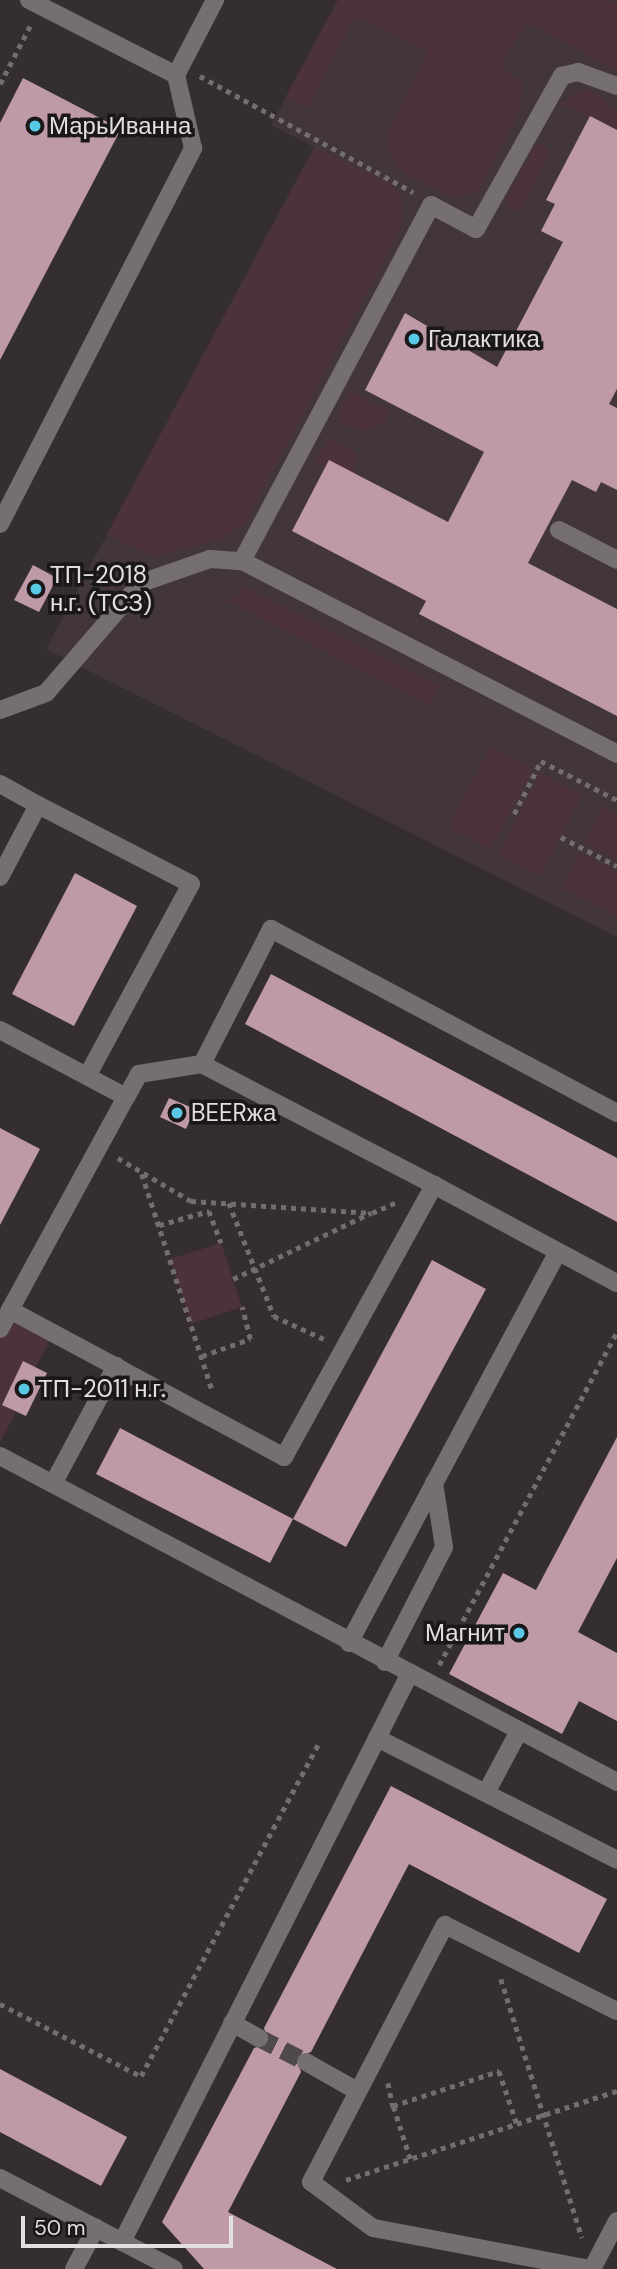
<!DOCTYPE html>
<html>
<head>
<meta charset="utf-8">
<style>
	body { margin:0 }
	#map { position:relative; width:617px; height:2269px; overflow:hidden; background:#352e31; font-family:"DM Sans",sans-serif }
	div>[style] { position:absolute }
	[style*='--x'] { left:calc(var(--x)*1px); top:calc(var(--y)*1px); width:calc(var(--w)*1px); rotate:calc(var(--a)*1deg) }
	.built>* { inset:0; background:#43363b }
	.green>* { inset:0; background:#4b323c }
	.building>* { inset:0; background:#be99a7 }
	.minor-tunnel>* { height:18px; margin-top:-9px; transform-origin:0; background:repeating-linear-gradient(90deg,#4f494b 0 18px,transparent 0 27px) }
	.path>* { height:4.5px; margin-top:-2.25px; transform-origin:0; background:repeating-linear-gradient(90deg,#736d6f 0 5px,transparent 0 10px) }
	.minor>* { height:18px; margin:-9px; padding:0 9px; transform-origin:9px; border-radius:9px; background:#766f71 }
	.dots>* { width:19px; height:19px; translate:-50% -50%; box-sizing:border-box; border:4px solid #1a1718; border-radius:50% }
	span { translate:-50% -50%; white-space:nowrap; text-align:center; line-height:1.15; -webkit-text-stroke:7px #1a1718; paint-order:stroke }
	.poi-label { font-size:24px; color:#e3dfe1 }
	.left { translate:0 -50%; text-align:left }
	.right { translate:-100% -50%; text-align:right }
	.scale { position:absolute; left:21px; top:2216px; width:212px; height:32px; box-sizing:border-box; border:4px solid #e3dfe1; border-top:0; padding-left:9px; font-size:21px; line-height:24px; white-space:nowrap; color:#e3dfe1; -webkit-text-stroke:5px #1a1718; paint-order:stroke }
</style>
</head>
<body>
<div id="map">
	<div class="built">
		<i style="clip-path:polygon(338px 0,617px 0,617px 937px,46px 649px,314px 147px,271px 125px)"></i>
	</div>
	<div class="green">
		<i style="clip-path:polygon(338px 0,609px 0,617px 4px,617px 70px,526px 23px,501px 67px,522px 82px,520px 112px,482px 185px,474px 194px,450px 197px,403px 173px,386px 149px,386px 137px,428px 53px,356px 17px,307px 108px,285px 98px)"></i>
		<i style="clip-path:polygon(587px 88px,617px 110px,617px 131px,561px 104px)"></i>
		<i style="clip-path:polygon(536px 143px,550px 150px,521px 213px,504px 204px)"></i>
		<i style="clip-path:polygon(315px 147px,391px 184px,402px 197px,402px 226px,246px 522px,220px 540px,153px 556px,125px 544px,108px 532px)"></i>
		<i style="clip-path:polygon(349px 390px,390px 411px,384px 424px,360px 432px,341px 423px,337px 415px)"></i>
		<i style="clip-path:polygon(329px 439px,357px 453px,352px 480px,314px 461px)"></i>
		<i style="clip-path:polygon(246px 587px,440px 686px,430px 705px,226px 601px)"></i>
		<i style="clip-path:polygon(490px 747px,533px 769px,491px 850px,448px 828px)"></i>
		<i style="clip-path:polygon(540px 773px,583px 795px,541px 876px,498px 855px)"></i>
		<i style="clip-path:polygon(603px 807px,617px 814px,617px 860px,584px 843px)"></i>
		<i style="clip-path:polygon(579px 852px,617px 871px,617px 917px,561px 888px)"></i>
		<i style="clip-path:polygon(221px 1243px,242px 1307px,191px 1324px,170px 1259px)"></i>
		<i style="clip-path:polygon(10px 1310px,54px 1333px,35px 1368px,23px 1362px,2px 1404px,16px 1412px,0 1442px,0 1329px)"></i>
	</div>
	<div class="building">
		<i style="clip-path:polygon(23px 78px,121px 129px,0 360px,0 123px)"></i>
		<i style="clip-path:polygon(590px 116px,617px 130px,617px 389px,609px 404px,617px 408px,617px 490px,601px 482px,596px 492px,572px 480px,528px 563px,617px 609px,617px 716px,419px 614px,426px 601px,292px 531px,329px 460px,448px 522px,484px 452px,365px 390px,405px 313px,497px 367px,563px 242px,541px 231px,555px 204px,546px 200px)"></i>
		<i style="clip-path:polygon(33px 565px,57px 578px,39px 612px,14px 600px)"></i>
		<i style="clip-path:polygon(75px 873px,137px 906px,74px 1026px,12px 994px)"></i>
		<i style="clip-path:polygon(271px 974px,617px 1158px,617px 1222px,245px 1024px)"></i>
		<i style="clip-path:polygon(169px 1098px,195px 1109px,186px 1129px,160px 1117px)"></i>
		<i style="clip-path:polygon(0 1128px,40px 1149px,0 1225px)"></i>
		<i style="clip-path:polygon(432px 1260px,486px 1289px,346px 1547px,293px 1519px)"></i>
		<i style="clip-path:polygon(23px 1361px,47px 1373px,26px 1416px,2px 1405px)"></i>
		<i style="clip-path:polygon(120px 1428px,293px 1519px,270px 1563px,96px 1474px)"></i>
		<i style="clip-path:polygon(617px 1437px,617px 1558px,578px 1632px,617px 1653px,617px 1721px,579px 1701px,562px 1734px,449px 1674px,503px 1573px,536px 1590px)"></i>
		<i style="clip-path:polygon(391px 1786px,607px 1899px,579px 1953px,409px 1864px,311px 2052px,296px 2057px,301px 2072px,228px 2212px,337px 2269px,204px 2269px,162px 2222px,254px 2048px,269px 2043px,264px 2028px)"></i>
		<i style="clip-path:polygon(0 2069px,127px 2137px,101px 2186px,0 2132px)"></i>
	</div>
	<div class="minor-tunnel">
		<i style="--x:259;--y:2038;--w:53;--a:27.1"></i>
	</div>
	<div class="path">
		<i style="--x:200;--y:76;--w:243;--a:28.6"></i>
		<i style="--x:0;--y:84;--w:65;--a:-62.7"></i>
		<i style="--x:514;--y:814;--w:59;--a:-63"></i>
		<i style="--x:541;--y:761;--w:85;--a:27.2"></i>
		<i style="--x:561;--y:837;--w:63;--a:27.4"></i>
		<i style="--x:118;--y:1158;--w:85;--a:30.5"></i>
		<i style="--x:191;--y:1201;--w:181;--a:3.8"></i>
		<i style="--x:372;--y:1213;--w:30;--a:-24"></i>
		<i style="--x:142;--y:1174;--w:229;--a:72"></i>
		<i style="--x:229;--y:1203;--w:122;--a:68.3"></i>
		<i style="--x:274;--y:1316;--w:55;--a:24.7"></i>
		<i style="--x:159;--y:1225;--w:52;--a:-15.6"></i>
		<i style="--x:209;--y:1211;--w:34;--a:69"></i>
		<i style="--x:233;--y:1279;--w:153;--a:-25.6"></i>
		<i style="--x:202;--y:1356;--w:51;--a:-19.5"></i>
		<i style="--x:250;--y:1339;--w:33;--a:-104"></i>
		<i style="--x:439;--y:1665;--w:378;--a:-61.9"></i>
		<i style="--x:501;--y:1979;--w:271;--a:72.6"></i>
		<i style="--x:0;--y:2004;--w:158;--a:27.1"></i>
		<i style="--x:141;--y:2076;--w:380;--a:-61.9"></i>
		<i style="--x:388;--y:2083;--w:24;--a:78"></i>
		<i style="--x:410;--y:2159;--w:56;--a:-107.8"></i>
		<i style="--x:393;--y:2106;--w:112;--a:-18.3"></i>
		<i style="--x:499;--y:2071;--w:56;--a:71.2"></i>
		<i style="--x:346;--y:2180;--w:285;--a:-18.2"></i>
	</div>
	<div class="minor">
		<i style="--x:29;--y:0;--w:165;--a:27"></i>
		<i style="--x:0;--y:524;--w:423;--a:-62.8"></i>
		<i style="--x:193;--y:148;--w:75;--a:-103.1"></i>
		<i style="--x:176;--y:75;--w:85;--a:-62.5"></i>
		<i style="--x:559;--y:530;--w:65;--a:27.3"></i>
		<i style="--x:242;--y:561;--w:403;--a:-62"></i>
		<i style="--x:431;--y:205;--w:51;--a:28.1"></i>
		<i style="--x:476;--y:229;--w:176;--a:-60.7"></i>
		<i style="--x:562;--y:76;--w:16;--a:-14"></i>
		<i style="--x:578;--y:72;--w:41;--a:19.7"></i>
		<i style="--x:0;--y:710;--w:49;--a:-20.3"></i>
		<i style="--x:46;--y:693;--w:145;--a:-49.2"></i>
		<i style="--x:141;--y:583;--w:73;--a:-19.2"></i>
		<i style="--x:210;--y:559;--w:32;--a:4"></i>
		<i style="--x:242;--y:561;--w:422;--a:27.2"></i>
		<i style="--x:0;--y:784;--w:43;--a:28.9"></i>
		<i style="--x:0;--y:877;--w:81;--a:-62.2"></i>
		<i style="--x:38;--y:805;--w:172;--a:27.3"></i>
		<i style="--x:191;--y:884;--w:218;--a:118.4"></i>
		<i style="--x:0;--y:1030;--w:143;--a:28"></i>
		<i style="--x:126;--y:1097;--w:243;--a:118.6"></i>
		<i style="--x:10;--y:1310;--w:311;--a:28.2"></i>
		<i style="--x:284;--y:1457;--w:311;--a:-61.1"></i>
		<i style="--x:434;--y:1185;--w:262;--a:-152.5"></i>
		<i style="--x:202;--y:1064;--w:64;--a:171"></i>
		<i style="--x:139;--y:1074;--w:26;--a:119"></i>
		<i style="--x:202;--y:1064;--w:152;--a:-62.9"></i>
		<i style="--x:271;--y:929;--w:392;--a:28"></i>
		<i style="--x:434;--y:1185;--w:208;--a:28.2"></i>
		<i style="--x:0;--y:1329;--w:21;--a:-62"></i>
		<i style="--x:0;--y:1456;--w:698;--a:27.85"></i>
		<i style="--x:53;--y:1484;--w:134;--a:-61.9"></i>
		<i style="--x:349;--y:1643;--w:443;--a:-61.9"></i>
		<i style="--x:385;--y:1662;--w:129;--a:-62.8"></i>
		<i style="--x:444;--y:1547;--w:65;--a:-98.9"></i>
		<i style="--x:377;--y:1738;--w:269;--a:26.9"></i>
		<i style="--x:486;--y:1793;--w:70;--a:-62"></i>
		<i style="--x:232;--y:2023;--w:31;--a:29"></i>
		<i style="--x:306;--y:2062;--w:59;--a:29.6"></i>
		<i style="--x:0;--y:2178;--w:196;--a:27.6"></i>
		<i style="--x:122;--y:2242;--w:638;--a:-63.15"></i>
		<i style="--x:74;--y:2269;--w:47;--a:-61.8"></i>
		<i style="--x:590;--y:2269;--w:221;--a:-169.3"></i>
		<i style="--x:373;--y:2228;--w:77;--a:-143.4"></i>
		<i style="--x:311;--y:2182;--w:290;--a:-62.5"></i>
		<i style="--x:445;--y:1925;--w:192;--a:26.6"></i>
		<i style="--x:592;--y:2269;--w:54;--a:-62.5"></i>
	</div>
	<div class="dots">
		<i style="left:35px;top:126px;background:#59c8e4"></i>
		<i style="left:414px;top:339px;background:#59c8e4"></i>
		<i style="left:36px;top:589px;background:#59c8e4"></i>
		<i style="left:177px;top:1113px;background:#59c8e4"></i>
		<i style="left:24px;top:1389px;background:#59c8e4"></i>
		<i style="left:519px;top:1633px;background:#59c8e4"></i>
	</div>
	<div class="poi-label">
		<span class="left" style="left:49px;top:126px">МарьИванна</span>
		<span class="left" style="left:428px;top:339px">Галактика</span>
		<span class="left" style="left:50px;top:589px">ТП-2018<br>н.г. (ТСЗ)</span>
		<span class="left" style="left:191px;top:1113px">BEERжа</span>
		<span class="left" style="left:38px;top:1389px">ТП-2011 н.г.</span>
		<span class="right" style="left:505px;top:1633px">Магнит</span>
	</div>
	<div class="scale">50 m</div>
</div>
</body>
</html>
